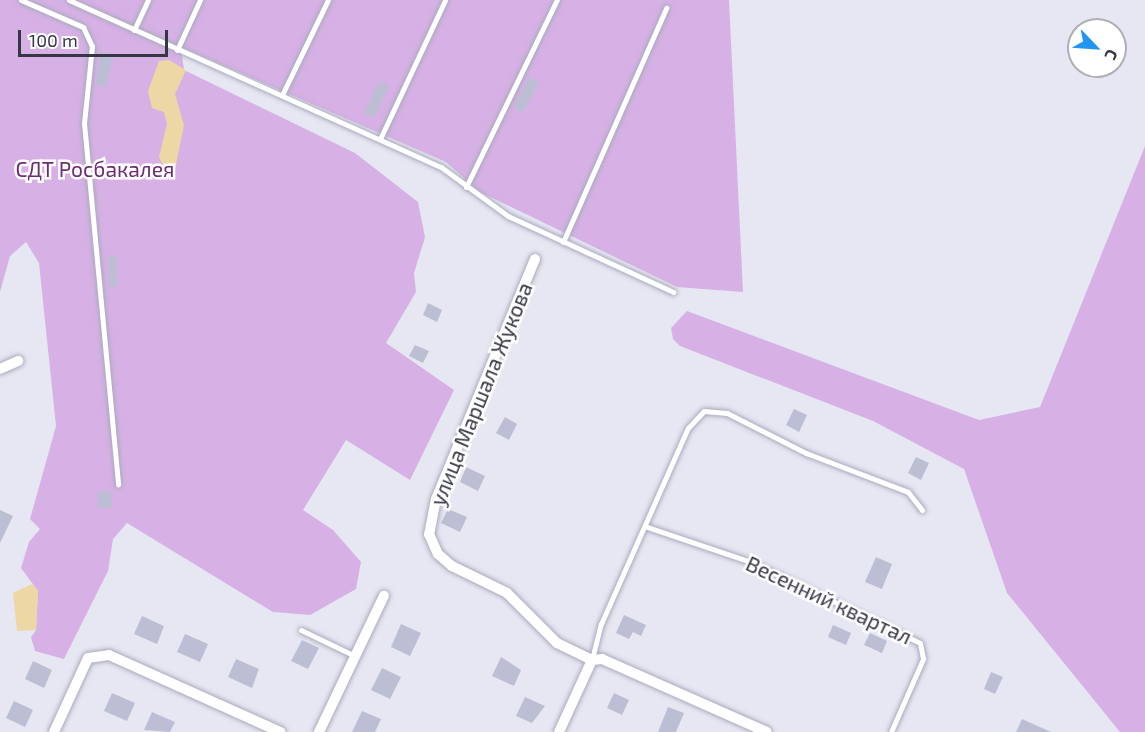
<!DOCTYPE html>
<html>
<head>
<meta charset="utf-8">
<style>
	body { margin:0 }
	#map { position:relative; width:1145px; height:732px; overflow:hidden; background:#e6e7f2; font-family:"Exo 2",sans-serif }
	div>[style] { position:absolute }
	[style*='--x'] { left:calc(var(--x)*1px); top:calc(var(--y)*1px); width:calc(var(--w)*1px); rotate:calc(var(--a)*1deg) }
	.green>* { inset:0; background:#d7b1e5 }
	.water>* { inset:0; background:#ecd7a5 }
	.building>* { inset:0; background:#bcbfd3 }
	.roads { filter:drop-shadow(0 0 2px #aaaabd) drop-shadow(0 0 2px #aaaabd) }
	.service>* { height:5px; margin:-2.5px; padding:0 2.5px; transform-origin:2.5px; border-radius:2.5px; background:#fff }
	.minor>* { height:10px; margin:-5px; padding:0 5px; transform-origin:5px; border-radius:5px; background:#fff }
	span { translate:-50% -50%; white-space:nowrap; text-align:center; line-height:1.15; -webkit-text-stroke:5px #fff; paint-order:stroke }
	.park-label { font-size:21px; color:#6d2c73 }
	.street-label { font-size:21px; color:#363745 }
	.north { position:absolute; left:1067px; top:18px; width:60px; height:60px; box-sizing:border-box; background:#fff; border:2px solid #afafb5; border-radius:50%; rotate:115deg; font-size:16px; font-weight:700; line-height:24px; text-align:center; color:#363745 }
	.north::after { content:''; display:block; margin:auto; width:21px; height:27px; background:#2195ef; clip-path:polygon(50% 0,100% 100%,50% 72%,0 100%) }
	.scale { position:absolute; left:18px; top:30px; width:150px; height:27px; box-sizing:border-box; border:3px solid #363745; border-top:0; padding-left:8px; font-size:18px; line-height:21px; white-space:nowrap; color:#363745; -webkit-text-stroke:4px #fff; paint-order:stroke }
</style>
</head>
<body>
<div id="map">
	<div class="green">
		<i style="clip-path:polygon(0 0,729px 0,743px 292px,677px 287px,480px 192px,446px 162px,181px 47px,184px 70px,355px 153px,418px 202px,425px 237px,414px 273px,416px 292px,386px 343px,454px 390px,410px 480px,346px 440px,303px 510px,333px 530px,361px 562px,356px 589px,310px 615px,273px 612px,127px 523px,113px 539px,108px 571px,64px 659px,35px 651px,31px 637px,36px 630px,38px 591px,21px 568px,29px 542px,40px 529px,30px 519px,56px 426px,39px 263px,26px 242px,10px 256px,0 292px)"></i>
		<i style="clip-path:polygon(1145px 146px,1145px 732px,1120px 732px,1007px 593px,964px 469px,873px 421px,680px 346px,673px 339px,671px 328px,687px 311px,979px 420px,1040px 407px)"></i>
	</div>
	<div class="water">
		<i style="clip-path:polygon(169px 60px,186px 70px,175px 94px,184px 125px,175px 169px,164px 167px,159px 157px,167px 124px,164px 112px,152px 108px,148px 91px,159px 61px)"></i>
		<i style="clip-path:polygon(32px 584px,38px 591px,36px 630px,17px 631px,13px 593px)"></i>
	</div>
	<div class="building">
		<i style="clip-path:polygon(101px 52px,114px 55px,105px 87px,96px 85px)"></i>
		<i style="clip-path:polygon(529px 78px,539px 83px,523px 112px,514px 107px)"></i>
		<i style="clip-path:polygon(380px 81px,389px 86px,374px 118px,364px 113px)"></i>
		<i style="clip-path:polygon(117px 256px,117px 287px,109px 287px,108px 257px)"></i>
		<i style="clip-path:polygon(428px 303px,442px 310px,437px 322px,423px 315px)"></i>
		<i style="clip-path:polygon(415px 345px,429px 351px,423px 363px,409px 356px)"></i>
		<i style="clip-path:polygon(794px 409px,807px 415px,799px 432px,786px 425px)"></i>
		<i style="clip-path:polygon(505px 417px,517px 424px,509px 440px,496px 433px)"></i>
		<i style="clip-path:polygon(916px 457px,929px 463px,921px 480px,908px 473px)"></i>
		<i style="clip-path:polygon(466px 467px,485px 476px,478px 491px,460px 482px)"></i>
		<i style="clip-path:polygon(111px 491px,112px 508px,98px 508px,98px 492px)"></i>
		<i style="clip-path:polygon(448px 509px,467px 517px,460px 532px,441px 523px)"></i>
		<i style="clip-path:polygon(0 510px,13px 516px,0 543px)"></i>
		<i style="clip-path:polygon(876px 557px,892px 564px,882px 589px,865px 582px)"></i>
		<i style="clip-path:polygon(624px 615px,646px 625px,641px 636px,633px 632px,629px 639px,616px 633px)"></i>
		<i style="clip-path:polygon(142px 616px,164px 626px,157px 644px,134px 634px)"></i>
		<i style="clip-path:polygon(401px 624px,421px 633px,410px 656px,391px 647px)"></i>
		<i style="clip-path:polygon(833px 625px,851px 633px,846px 645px,828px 637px)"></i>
		<i style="clip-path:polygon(870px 633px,887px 641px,882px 653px,864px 645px)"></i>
		<i style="clip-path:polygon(185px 634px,208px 644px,200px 662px,177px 652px)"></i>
		<i style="clip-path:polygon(302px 640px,319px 648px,308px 669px,291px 661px)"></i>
		<i style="clip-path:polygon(501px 657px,521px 670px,514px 686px,492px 676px)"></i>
		<i style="clip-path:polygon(236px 659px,259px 669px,252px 688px,228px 677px)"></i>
		<i style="clip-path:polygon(33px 661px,52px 670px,44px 688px,25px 679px)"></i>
		<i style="clip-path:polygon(382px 668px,401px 677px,390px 699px,371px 690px)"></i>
		<i style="clip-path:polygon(991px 672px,1003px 677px,995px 694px,984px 689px)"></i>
		<i style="clip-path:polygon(112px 693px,135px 703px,127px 721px,104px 711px)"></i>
		<i style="clip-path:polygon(614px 693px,629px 700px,622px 715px,607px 708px)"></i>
		<i style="clip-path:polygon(525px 697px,545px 706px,532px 723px,516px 716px)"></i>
		<i style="clip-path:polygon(14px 701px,33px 710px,25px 727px,6px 718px)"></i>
		<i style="clip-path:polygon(668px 707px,684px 713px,676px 732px,658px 732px)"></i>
		<i style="clip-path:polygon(362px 711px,381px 719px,375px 732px,352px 732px)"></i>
		<i style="clip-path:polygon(152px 712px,175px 722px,170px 732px,144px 730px)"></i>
		<i style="clip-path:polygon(1022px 719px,1051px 732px,1016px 732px)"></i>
	</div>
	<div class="roads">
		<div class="service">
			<i style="--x:21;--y:0;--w:68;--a:23.5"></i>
			<i style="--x:83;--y:27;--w:21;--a:65"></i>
			<i style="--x:92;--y:46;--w:77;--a:95.9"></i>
			<i style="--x:84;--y:123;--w:363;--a:84.6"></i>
			<i style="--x:69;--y:0;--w:408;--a:24.2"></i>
			<i style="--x:441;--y:167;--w:83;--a:36.2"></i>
			<i style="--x:508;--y:216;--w:182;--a:24.7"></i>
			<i style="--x:134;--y:30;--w:33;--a:-65"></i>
			<i style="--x:177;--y:50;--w:55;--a:-65.3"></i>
			<i style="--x:282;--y:95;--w:106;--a:-64.2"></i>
			<i style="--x:380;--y:139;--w:153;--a:-64.9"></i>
			<i style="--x:466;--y:187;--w:208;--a:-64.1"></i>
			<i style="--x:563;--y:242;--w:256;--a:-66.2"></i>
			<i style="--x:647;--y:527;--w:110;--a:18.6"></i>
			<i style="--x:751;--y:562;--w:187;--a:25.6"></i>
			<i style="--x:920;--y:643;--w:16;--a:79"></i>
			<i style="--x:923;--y:659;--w:80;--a:113.7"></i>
			<i style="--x:301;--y:630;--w:60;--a:25.7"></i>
			<i style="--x:592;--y:659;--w:36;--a:-76"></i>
			<i style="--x:601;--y:624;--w:214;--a:-66.1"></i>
			<i style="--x:688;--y:428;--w:23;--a:-47"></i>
			<i style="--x:704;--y:411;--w:23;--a:5"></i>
			<i style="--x:727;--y:413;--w:89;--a:26.9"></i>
			<i style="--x:806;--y:453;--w:109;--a:20.9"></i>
			<i style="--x:908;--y:492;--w:23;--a:52"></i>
		</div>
		<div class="minor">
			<i style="--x:535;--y:259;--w:260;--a:112.4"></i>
			<i style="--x:436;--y:499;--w:36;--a:101"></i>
			<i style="--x:429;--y:534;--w:22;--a:66"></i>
			<i style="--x:438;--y:554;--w:18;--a:41"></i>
			<i style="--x:452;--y:566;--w:61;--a:26.1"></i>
			<i style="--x:507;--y:593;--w:71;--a:45"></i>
			<i style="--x:557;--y:643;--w:39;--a:26"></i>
			<i style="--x:0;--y:369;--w:20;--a:-24"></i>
			<i style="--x:54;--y:732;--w:81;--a:-65.3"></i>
			<i style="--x:88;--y:658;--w:21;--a:-8"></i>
			<i style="--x:109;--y:655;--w:188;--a:24.2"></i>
			<i style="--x:319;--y:732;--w:151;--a:-64.5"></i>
			<i style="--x:559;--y:732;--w:79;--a:-65.4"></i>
			<i style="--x:592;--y:660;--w:10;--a:-6"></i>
			<i style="--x:602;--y:659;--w:180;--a:23.9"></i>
		</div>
	</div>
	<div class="park-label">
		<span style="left:95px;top:169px">СДТ Росбакалея</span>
	</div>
	<div class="street-label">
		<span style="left:481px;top:394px;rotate:-68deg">улица Маршала Жукова</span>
		<span style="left:829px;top:600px;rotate:25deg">Весенний квартал</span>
	</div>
	<div class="north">С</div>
	<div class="scale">100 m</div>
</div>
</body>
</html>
